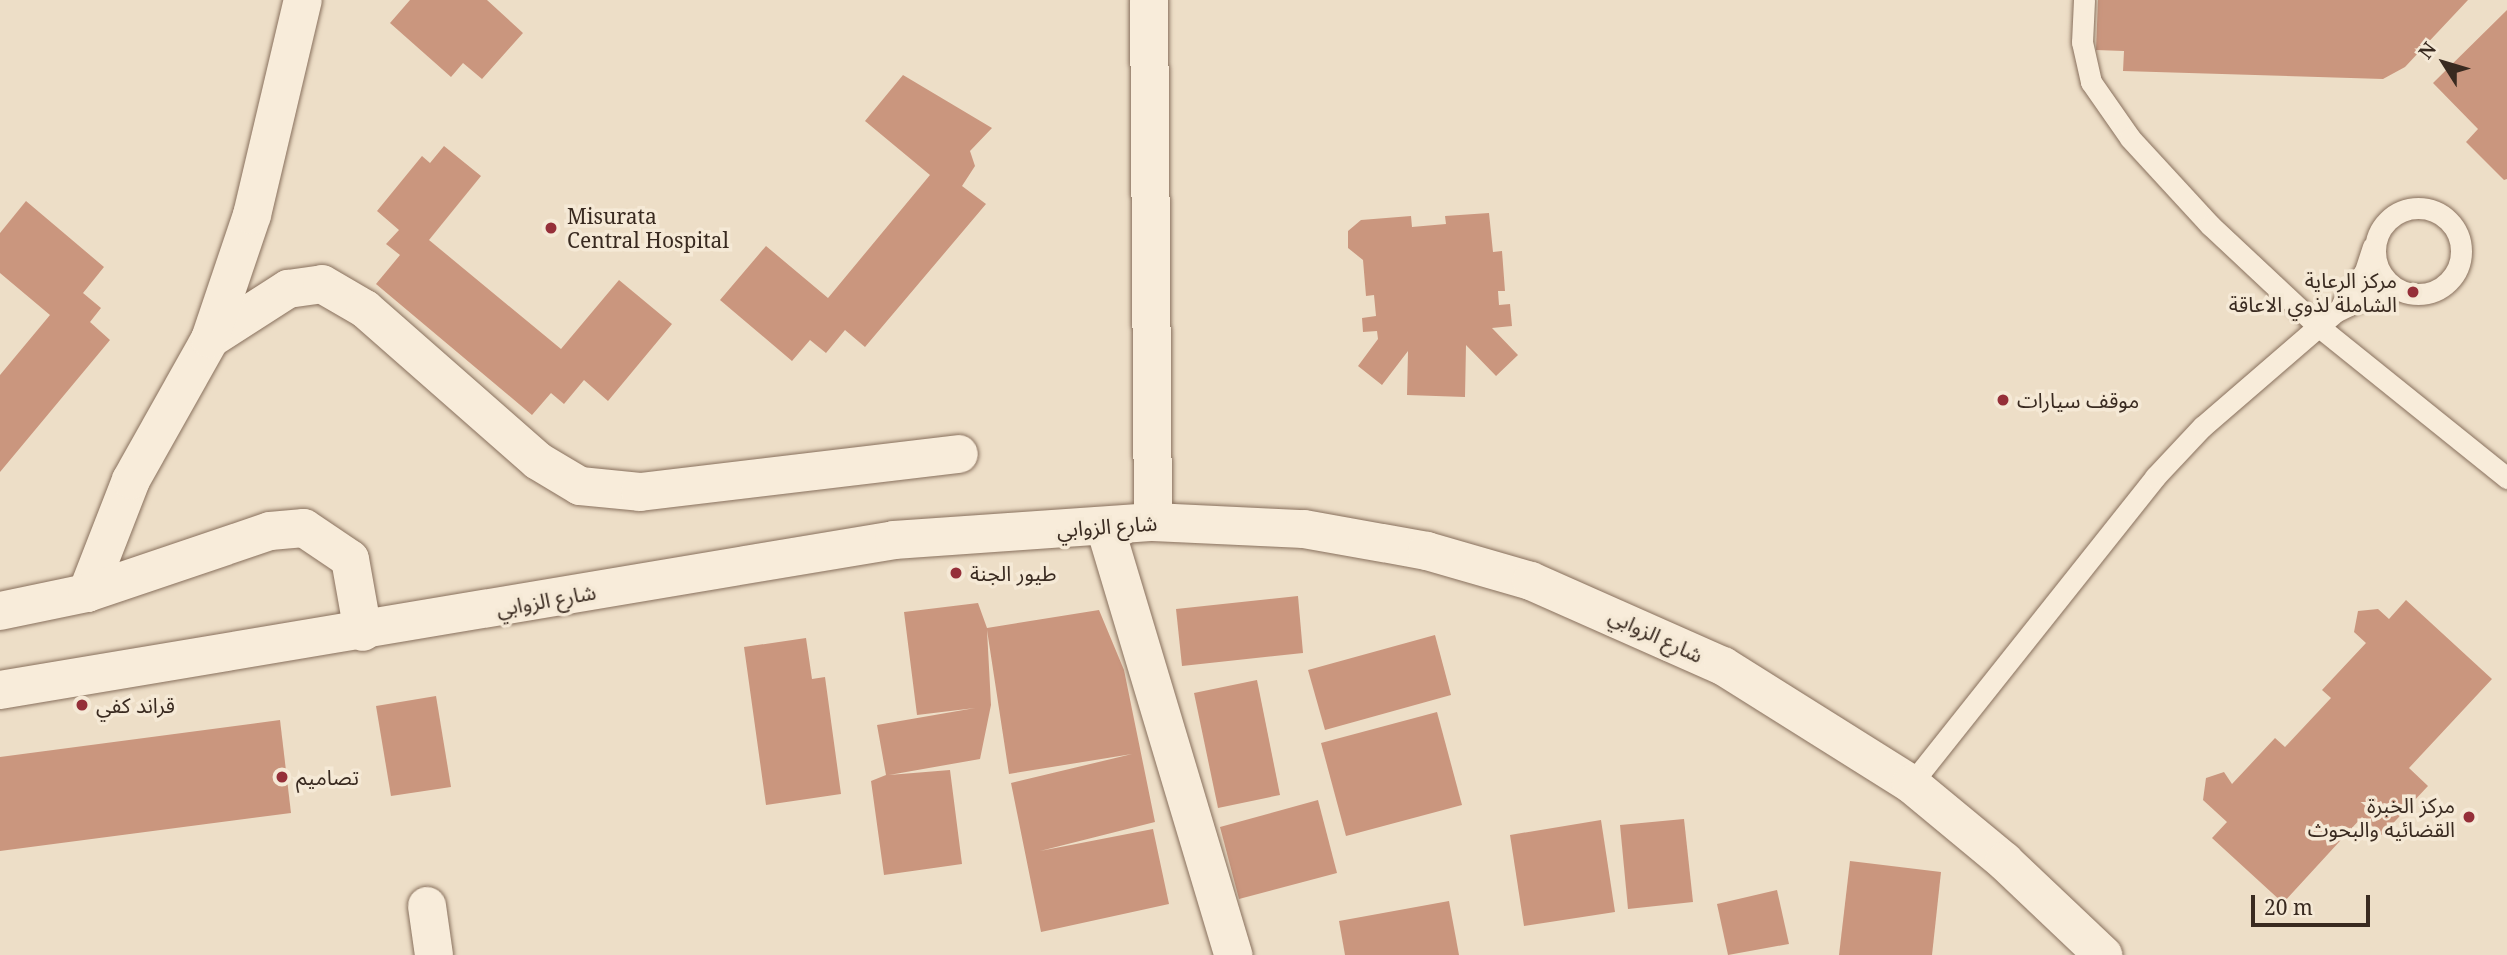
<!DOCTYPE html>
<html>
<head>
<meta charset="utf-8">
<style>
	body { margin:0 }
	#map { position:relative; width:2507px; height:955px; overflow:hidden; background:#eddec7; font-family:"Noto Serif","Noto Sans Arabic",serif }
	div>[style] { position:absolute }
	[style*='--x'] { left:calc(var(--x)*1px); top:calc(var(--y)*1px); width:calc(var(--w)*1px); rotate:calc(var(--a)*1deg) }
	.building>* { inset:0; background:#ca967e }
	.roads { filter:drop-shadow(0 0 2px #88705d) drop-shadow(0 0 2px #88705d) }
	.lane>* { height:21px; margin:-10.5px; padding:0 10.5px; transform-origin:10.5px; border-radius:10.5px; background:#f8ecda }
	.lane>.ring { margin:-10.5px; padding:0; box-sizing:content-box; background:none; border:21px solid #f8ecda; border-radius:50% }
	.street>* { height:38px; margin:-19px; padding:0 19px; transform-origin:19px; border-radius:19px; background:#f8ecda }
	.secondary>* { height:38px; margin:-19px; padding:0 19px; transform-origin:19px; border-radius:19px; background:#f8ecda }
	.dots>* { width:19px; height:19px; translate:-50% -50%; box-sizing:border-box; border:4px solid #f5e9d6; border-radius:50% }
	span { translate:-50% -50%; white-space:nowrap; text-align:center; line-height:1.15; -webkit-text-stroke:7px #f5e9d6; paint-order:stroke }
	.poi-label { font-size:21px; color:#392a20 }
	.left { translate:0 -50%; text-align:left }
	.right { translate:-100% -50%; text-align:right }
	.street-label { font-size:21px; color:#392a20 }
	.north { position:absolute; left:2409px; top:28px; width:70px; height:70px; -webkit-text-stroke:5px #f5e9d6; paint-order:stroke; rotate:307deg; font-size:19px; font-weight:700; line-height:28px; text-align:center; color:#392a20 }
	.north::after { content:''; display:block; margin:auto; width:24px; height:32px; background:#392a20; clip-path:polygon(50% 0,100% 100%,50% 72%,0 100%) }
	.scale { position:absolute; left:2251px; top:895px; width:119px; height:32px; box-sizing:border-box; border:4px solid #392a20; border-top:0; padding-left:9px; font-size:21px; line-height:24px; white-space:nowrap; color:#392a20; -webkit-text-stroke:5px #f5e9d6; paint-order:stroke }
</style>
</head>
<body>
<div id="map">
	<div class="building">
		<i style="clip-path:polygon(410px 0,487px 0,523px 33px,482px 79px,463px 63px,451px 77px,390px 23px)"></i>
		<i style="clip-path:polygon(2098px 0,2468px 0,2405px 67px,2383px 79px,2123px 71px,2124px 51px,2096px 50px)"></i>
		<i style="clip-path:polygon(2507px 10px,2507px 179px,2504px 180px,2466px 142px,2478px 129px,2433px 83px)"></i>
		<i style="clip-path:polygon(903px 75px,992px 128px,970px 151px,975px 166px,962px 186px,986px 204px,865px 347px,845px 330px,826px 353px,810px 340px,792px 361px,720px 300px,766px 246px,828px 298px,930px 175px,865px 121px)"></i>
		<i style="clip-path:polygon(444px 146px,481px 176px,429px 240px,561px 349px,619px 280px,672px 324px,608px 401px,584px 380px,564px 404px,551px 393px,532px 415px,376px 284px,400px 255px,386px 244px,399px 230px,377px 211px,422px 156px,430px 163px)"></i>
		<i style="clip-path:polygon(26px 201px,104px 267px,83px 293px,101px 308px,90px 322px,110px 340px,0 472px,0 375px,50px 315px,0 273px,0 233px)"></i>
		<i style="clip-path:polygon(1489px 213px,1493px 252px,1502px 251px,1505px 291px,1498px 291px,1499px 305px,1510px 304px,1512px 326px,1492px 328px,1518px 355px,1496px 376px,1466px 345px,1465px 397px,1407px 395px,1408px 351px,1382px 385px,1358px 366px,1378px 339px,1377px 331px,1363px 332px,1362px 318px,1376px 316px,1374px 295px,1366px 296px,1363px 260px,1348px 248px,1348px 231px,1361px 220px,1411px 216px,1412px 227px,1446px 224px,1445px 216px)"></i>
		<i style="clip-path:polygon(1298px 596px,1303px 653px,1182px 666px,1176px 609px)"></i>
		<i style="clip-path:polygon(2406px 600px,2492px 679px,2409px 768px,2428px 786px,2382px 835px,2362px 817px,2283px 903px,2212px 838px,2227px 822px,2203px 800px,2206px 778px,2224px 772px,2232px 784px,2275px 738px,2285px 747px,2331px 698px,2322px 690px,2366px 643px,2354px 632px,2358px 611px,2378px 609px,2389px 619px)"></i>
		<i style="clip-path:polygon(978px 603px,987px 628px,1099px 610px,1124px 670px,1155px 822px,1040px 851px,1153px 829px,1169px 904px,1041px 932px,1011px 783px,1132px 754px,1009px 774px,987px 630px,991px 705px,980px 759px,889px 775px,950px 770px,962px 864px,884px 875px,871px 781px,886px 775px,877px 725px,975px 708px,917px 715px,904px 612px)"></i>
		<i style="clip-path:polygon(1435px 635px,1451px 695px,1325px 730px,1308px 670px)"></i>
		<i style="clip-path:polygon(806px 638px,812px 679px,825px 677px,841px 794px,766px 805px,744px 647px)"></i>
		<i style="clip-path:polygon(1257px 680px,1280px 795px,1218px 808px,1194px 693px)"></i>
		<i style="clip-path:polygon(436px 696px,451px 787px,391px 796px,376px 706px)"></i>
		<i style="clip-path:polygon(1437px 712px,1462px 805px,1346px 836px,1321px 743px)"></i>
		<i style="clip-path:polygon(280px 720px,291px 813px,0 851px,0 757px)"></i>
		<i style="clip-path:polygon(1318px 800px,1337px 873px,1239px 899px,1220px 827px)"></i>
		<i style="clip-path:polygon(1684px 819px,1693px 902px,1628px 909px,1620px 825px)"></i>
		<i style="clip-path:polygon(1601px 820px,1615px 912px,1524px 926px,1510px 835px)"></i>
		<i style="clip-path:polygon(1850px 861px,1941px 872px,1932px 955px,1839px 955px)"></i>
		<i style="clip-path:polygon(1777px 890px,1789px 944px,1728px 955px,1717px 904px)"></i>
		<i style="clip-path:polygon(1449px 901px,1459px 955px,1345px 955px,1339px 921px)"></i>
	</div>
	<div class="roads">
		<div class="lane">
			<i style="--x:2084;--y:0;--w:42;--a:92.7"></i>
			<i style="--x:2082;--y:42;--w:41;--a:77.3"></i>
			<i style="--x:2091;--y:82;--w:68;--a:55.1"></i>
			<i style="--x:2130;--y:138;--w:118;--a:47.4"></i>
			<i style="--x:2210;--y:225;--w:148;--a:43.1"></i>
			<i style="--x:2318;--y:326;--w:243;--a:38.8"></i>
			<i class="ring" style="left:2375px;top:208px;width:65px;height:65px"></i>
			<i style="--x:2342;--y:304;--w:40;--a:-55.1"></i>
			<i style="--x:2365;--y:271;--w:25;--a:-72"></i>
			<i style="--x:1911;--y:784;--w:392;--a:-51.5"></i>
			<i style="--x:2155;--y:477;--w:69;--a:-46.8"></i>
			<i style="--x:2202;--y:427;--w:176;--a:-40.8"></i>
			<i style="--x:2335;--y:312;--w:41;--a:-25.9"></i>
			<i style="--x:2372;--y:294;--w:26;--a:-9"></i>
		</div>
		<div class="street">
			<i style="--x:1149;--y:0;--w:522;--a:89.56"></i>
			<i style="--x:210;--y:339;--w:93;--a:-32.7"></i>
			<i style="--x:288;--y:289;--w:34;--a:-8"></i>
			<i style="--x:322;--y:284;--w:50;--a:30.2"></i>
			<i style="--x:365;--y:309;--w:230;--a:41.3"></i>
			<i style="--x:538;--y:461;--w:49;--a:30.8"></i>
			<i style="--x:580;--y:486;--w:60;--a:5.7"></i>
			<i style="--x:640;--y:492;--w:321;--a:-6.8"></i>
			<i style="--x:1105;--y:527;--w:447;--a:73.3"></i>
			<i style="--x:87;--y:593;--w:121;--a:-68.7"></i>
			<i style="--x:131;--y:480;--w:162;--a:-60.7"></i>
			<i style="--x:210;--y:339;--w:131;--a:-71.3"></i>
			<i style="--x:252;--y:215;--w:221;--a:-76.7"></i>
			<i style="--x:0;--y:611;--w:89;--a:-11.7"></i>
			<i style="--x:87;--y:593;--w:193;--a:-18.7"></i>
			<i style="--x:270;--y:531;--w:34;--a:-5"></i>
			<i style="--x:304;--y:528;--w:55;--a:34"></i>
			<i style="--x:350;--y:559;--w:74;--a:79.9"></i>
			<i style="--x:427;--y:906;--w:49;--a:81.9"></i>
		</div>
		<div class="secondary">
			<i style="--x:0;--y:690;--w:906;--a:-9.52"></i>
			<i style="--x:894;--y:540;--w:260;--a:-4"></i>
			<i style="--x:1153;--y:522;--w:151;--a:2.7"></i>
			<i style="--x:1304;--y:529;--w:125;--a:10.1"></i>
			<i style="--x:1427;--y:551;--w:108;--a:16.1"></i>
			<i style="--x:1531;--y:581;--w:210;--a:23.9"></i>
			<i style="--x:1723;--y:666;--w:222;--a:32.1"></i>
			<i style="--x:1911;--y:784;--w:121;--a:39.6"></i>
			<i style="--x:2004;--y:861;--w:137;--a:43.5"></i>
		</div>
	</div>
	<div class="dots">
		<i style="left:551px;top:228px;background:#952f39"></i>
		<i style="left:2413px;top:292px;background:#952f39"></i>
		<i style="left:2003px;top:400px;background:#952f39"></i>
		<i style="left:956px;top:573px;background:#952f39"></i>
		<i style="left:82px;top:705px;background:#952f39"></i>
		<i style="left:282px;top:777px;background:#952f39"></i>
		<i style="left:2469px;top:817px;background:#952f39"></i>
	</div>
	<div class="poi-label">
		<span class="left" style="left:567px;top:228px">Misurata<br>Central Hospital</span>
		<span class="right" style="left:2397px;top:292px">مركز الرعاية<br>الشاملة لذوي الاعاقة</span>
		<span class="left" style="left:2017px;top:400px">موقف سيارات</span>
		<span class="left" style="left:970px;top:573px">طيور الجنة</span>
		<span class="left" style="left:96px;top:705px">قراند كفي</span>
		<span class="left" style="left:296px;top:777px">تصاميم</span>
		<span class="right" style="left:2455px;top:817px">مركز الخبرة<br>القضائيه والبحوث</span>
	</div>
	<div class="street-label">
		<span style="left:1107px;top:526px;rotate:-4deg">شارع الزوابي</span>
		<span style="left:546px;top:600px;rotate:-10deg">شارع الزوابي</span>
		<span style="left:1656px;top:635px;rotate:25deg">شارع الزوابي</span>
	</div>
	<div class="north">N</div>
	<div class="scale">20 m</div>
</div>
</body>
</html>
